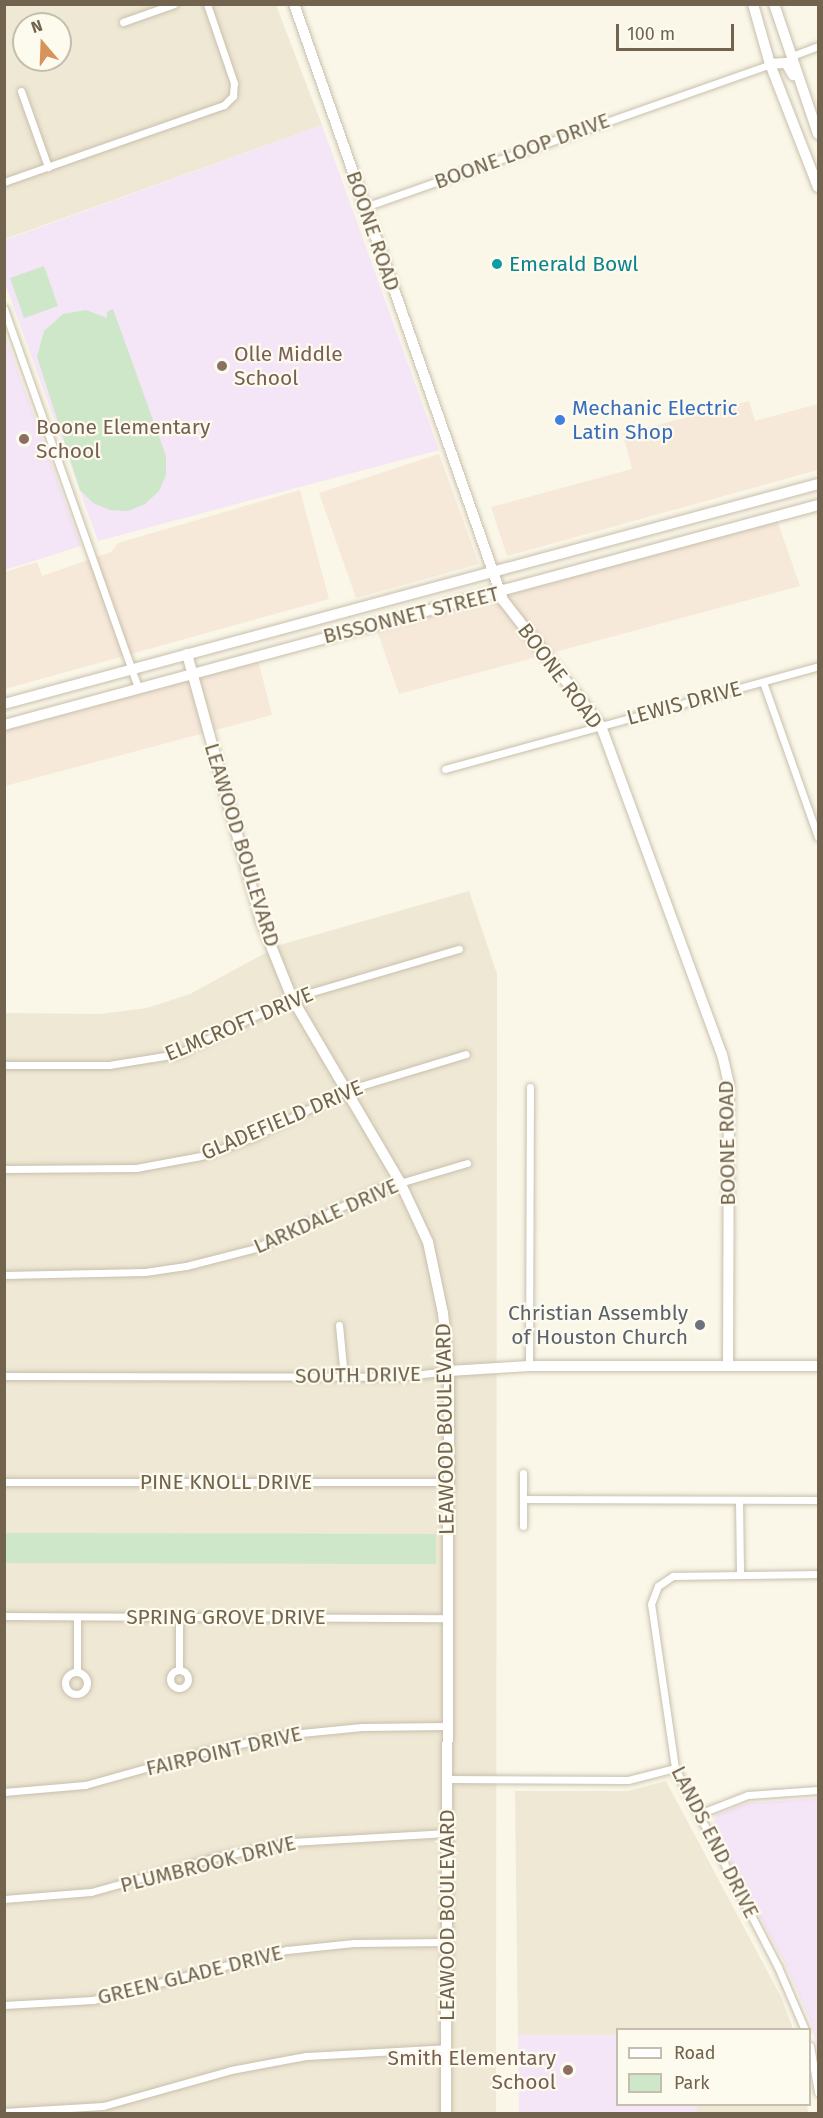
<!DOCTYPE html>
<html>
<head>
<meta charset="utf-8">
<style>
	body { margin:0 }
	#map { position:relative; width:823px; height:2118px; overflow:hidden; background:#faf7e8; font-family:"Fira Sans",sans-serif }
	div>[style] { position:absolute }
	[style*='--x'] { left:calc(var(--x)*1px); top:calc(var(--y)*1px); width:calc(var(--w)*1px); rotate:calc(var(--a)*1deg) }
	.residential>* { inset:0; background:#eee8d4 }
	.commercial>* { inset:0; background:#f6e9da }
	.education>* { inset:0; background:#f4e5f7 }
	.green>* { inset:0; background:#cde7c8 }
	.roads { filter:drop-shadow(0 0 2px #c8bfac) drop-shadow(0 0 2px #c8bfac) }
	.street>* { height:7px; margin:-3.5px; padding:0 3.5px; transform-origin:3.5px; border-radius:3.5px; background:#fff }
	.street>.ring { margin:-3.5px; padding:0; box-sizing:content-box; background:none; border:7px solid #fff; border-radius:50% }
	.secondary>* { height:10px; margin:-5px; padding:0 5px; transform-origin:5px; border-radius:5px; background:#fff }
	.dots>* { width:16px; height:16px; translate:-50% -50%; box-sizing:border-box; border:3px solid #fdfbee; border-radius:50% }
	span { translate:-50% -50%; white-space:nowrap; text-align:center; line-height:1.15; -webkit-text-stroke:4.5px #fdfbee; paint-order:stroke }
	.street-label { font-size:21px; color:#72634e }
	.culture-label { font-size:21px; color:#0d838f }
	.left { translate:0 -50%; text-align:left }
	.education-label { font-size:21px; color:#785e54 }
	.right { translate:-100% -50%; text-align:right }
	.shop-label { font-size:21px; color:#366cbe }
	.worship-label { font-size:21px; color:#5b616d }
	.frame { position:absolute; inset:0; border:6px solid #72634e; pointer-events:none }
	.legend { position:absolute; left:616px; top:2028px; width:195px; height:78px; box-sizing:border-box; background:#fdfbee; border:2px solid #c5beae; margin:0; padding:8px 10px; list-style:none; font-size:18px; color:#72634e }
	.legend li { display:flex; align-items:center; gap:12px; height:30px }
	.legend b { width:30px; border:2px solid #c5beae }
	.north { position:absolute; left:12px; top:12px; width:60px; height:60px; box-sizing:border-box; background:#fdfbee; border:2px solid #c5beae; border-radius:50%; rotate:341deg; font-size:16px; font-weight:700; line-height:24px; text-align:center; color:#72634e }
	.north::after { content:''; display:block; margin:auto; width:21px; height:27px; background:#d8935a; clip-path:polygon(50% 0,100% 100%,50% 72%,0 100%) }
	.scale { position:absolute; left:616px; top:24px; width:118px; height:27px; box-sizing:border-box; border:3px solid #72634e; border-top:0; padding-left:8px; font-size:18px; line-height:21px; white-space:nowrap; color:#72634e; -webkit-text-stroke:4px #fdfbee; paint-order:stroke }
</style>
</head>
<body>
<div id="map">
	<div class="residential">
		<i style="clip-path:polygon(evenodd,5px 5px,276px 5px,322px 125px,5px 239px,5px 5px,24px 24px,60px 24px,60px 60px,24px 60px,24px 24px)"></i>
		<i style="clip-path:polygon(469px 891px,497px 974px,496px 2113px,5px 2114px,5px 1013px,100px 1014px,147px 1008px,190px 994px,280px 945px)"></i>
		<i style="clip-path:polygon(666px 1781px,781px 1997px,793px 2029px,618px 2030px,617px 2035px,518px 2035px,515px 1791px,628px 1791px)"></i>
		<i style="clip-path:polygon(697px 2104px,807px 2105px,808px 2113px,697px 2114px)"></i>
	</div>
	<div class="commercial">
		<i style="clip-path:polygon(749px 401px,755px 421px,818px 404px,818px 470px,507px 556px,491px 507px,632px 469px,623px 434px)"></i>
		<i style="clip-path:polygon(439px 454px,479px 564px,356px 598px,319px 493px)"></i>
		<i style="clip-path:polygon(300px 490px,329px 599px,5px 689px,5px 572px,37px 562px,42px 576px,111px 552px,118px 543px)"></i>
		<i style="clip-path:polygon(777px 520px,800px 586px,399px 694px,377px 631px)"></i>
		<i style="clip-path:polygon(258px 660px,272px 715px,5px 786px,5px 731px)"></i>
	</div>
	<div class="education">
		<i style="clip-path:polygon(322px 125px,439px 450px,98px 541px,5px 283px,5px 240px)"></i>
		<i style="clip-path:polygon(4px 332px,81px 546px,5px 570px,4px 570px)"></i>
		<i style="clip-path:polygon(818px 1798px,818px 2053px,812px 2025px,785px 1963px,712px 1827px,716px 1815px,746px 1803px)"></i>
		<i style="clip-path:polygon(518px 2035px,617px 2035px,618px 2104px,697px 2105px,697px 2113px,519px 2113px)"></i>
	</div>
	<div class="green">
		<i style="clip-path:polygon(44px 266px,58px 306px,24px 318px,10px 278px)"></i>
		<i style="clip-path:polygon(113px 309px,166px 456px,166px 475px,159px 491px,145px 504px,128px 511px,110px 510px,93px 503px,80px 490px,37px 357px,44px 331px,63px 314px,86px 310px,107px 318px,107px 312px)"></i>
		<i style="clip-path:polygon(5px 1533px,436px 1534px,436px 1564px,5px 1563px)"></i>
	</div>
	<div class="roads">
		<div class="street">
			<i style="--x:123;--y:22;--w:54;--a:-19.4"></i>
			<i style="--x:792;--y:56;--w:28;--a:-21"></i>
			<i style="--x:21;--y:91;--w:81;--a:70.4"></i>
			<i style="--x:4;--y:182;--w:233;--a:-19.3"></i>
			<i style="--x:224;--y:105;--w:13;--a:-45"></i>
			<i style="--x:233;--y:96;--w:13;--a:-86"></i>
			<i style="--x:234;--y:83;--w:83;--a:-108.9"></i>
			<i style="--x:365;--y:207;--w:430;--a:-19.4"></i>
			<i style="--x:4;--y:309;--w:402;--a:70.5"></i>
			<i style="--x:763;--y:682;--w:164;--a:70.5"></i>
			<i style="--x:445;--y:769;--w:387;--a:-15.4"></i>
			<i style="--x:4;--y:1065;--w:105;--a:0"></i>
			<i style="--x:109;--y:1065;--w:69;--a:-9.2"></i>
			<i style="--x:177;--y:1054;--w:128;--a:-26"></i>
			<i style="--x:292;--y:998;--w:174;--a:-16.4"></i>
			<i style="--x:4;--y:1169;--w:132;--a:-0.4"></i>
			<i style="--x:136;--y:1168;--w:66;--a:-10.5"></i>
			<i style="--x:201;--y:1156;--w:53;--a:-19.8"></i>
			<i style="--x:251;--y:1138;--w:107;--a:-26.6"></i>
			<i style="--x:347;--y:1090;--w:124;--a:-16.8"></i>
			<i style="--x:4;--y:1275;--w:141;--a:-1.2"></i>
			<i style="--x:145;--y:1272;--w:41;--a:-8.3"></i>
			<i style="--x:186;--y:1266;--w:72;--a:-14.4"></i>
			<i style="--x:256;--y:1248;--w:133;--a:-25.8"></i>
			<i style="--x:376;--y:1190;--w:95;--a:-16.5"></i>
			<i style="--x:339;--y:1325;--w:52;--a:84.5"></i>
			<i style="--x:529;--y:1366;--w:279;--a:-89.8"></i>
			<i style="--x:4;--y:1376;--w:393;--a:0.1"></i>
			<i style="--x:397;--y:1377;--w:52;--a:-6.6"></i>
			<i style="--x:523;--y:1473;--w:53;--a:90"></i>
			<i style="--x:4;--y:1482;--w:443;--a:0"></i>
			<i style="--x:523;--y:1499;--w:295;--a:0.2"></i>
			<i style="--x:739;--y:1500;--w:74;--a:89.2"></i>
			<i style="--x:4;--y:1616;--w:443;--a:0.3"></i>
			<i style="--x:179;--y:1669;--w:52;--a:-90"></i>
			<i class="ring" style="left:170px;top:1670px;width:11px;height:11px"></i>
			<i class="ring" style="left:65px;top:1672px;width:15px;height:15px"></i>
			<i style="--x:77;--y:1672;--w:55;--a:-90"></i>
			<i style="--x:446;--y:1779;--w:182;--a:0.3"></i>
			<i style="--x:628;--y:1780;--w:49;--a:-14.3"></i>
			<i style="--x:4;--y:1792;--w:81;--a:-4.9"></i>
			<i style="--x:85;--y:1785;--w:123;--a:-15.6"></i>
			<i style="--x:203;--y:1752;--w:80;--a:-12.3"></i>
			<i style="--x:281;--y:1735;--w:81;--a:-5.6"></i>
			<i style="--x:362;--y:1727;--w:85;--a:-0.7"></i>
			<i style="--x:699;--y:1814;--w:53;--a:-21.2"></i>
			<i style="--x:748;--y:1795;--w:70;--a:-4.1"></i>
			<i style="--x:4;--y:1899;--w:87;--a:-4.6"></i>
			<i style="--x:91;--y:1892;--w:130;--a:-15.6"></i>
			<i style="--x:216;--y:1857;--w:76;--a:-11.3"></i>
			<i style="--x:291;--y:1842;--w:157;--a:-3.3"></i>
			<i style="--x:4;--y:2005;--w:89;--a:-3.2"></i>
			<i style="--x:93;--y:2000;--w:200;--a:-14.5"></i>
			<i style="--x:287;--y:1950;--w:67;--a:-6"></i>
			<i style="--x:354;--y:1943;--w:93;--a:-0.6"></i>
			<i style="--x:805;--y:2030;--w:69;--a:-113.2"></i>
			<i style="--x:778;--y:1967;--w:224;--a:-117.4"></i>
			<i style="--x:675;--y:1768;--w:166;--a:-98.3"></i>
			<i style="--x:651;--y:1604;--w:19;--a:-69"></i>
			<i style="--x:658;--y:1586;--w:18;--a:-34"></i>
			<i style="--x:673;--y:1576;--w:145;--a:-0.8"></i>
			<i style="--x:810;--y:2046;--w:47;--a:80.1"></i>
			<i style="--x:4;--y:2112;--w:99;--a:-3.5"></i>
			<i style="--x:103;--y:2106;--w:133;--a:-15.7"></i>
			<i style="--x:231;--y:2070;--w:76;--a:-10.6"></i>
			<i style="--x:306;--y:2056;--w:141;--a:-3.2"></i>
		</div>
		<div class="secondary">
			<i style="--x:294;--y:4;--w:632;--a:70.68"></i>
			<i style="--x:503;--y:600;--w:160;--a:52.1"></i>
			<i style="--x:601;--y:726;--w:350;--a:69.8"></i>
			<i style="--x:722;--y:1054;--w:31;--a:77"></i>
			<i style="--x:729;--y:1084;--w:281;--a:90.2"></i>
			<i style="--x:753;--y:4;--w:62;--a:74.2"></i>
			<i style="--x:770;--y:64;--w:132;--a:68.7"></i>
			<i style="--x:774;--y:4;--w:137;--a:71.3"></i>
			<i style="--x:770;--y:64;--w:16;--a:-4"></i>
			<i style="--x:786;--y:63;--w:14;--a:60"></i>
			<i style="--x:187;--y:654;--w:277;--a:74.5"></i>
			<i style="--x:261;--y:921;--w:83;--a:68.1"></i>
			<i style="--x:292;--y:998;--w:213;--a:59.6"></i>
			<i style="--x:400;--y:1182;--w:66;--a:65"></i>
			<i style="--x:428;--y:1242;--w:73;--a:78.1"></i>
			<i style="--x:443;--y:1313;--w:58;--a:84.1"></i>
			<i style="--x:449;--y:1371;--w:743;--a:90.23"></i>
			<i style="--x:4;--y:704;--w:843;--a:-15.12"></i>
			<i style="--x:4;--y:725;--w:843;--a:-15.12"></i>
			<i style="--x:449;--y:1371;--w:80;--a:-3.6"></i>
			<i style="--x:529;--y:1366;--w:289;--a:0"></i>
		</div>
	</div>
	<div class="dots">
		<i style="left:497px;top:264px;background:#0f9aa8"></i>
		<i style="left:222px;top:366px;background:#8d6e63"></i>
		<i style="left:560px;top:420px;background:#3f7fe0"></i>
		<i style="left:24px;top:439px;background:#8d6e63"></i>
		<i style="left:700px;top:1325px;background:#6b7280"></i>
		<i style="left:568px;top:2070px;background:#8d6e63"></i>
	</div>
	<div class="street-label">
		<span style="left:522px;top:151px;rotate:-20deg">BOONE LOOP DRIVE</span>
		<span style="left:373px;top:231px;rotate:71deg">BOONE ROAD</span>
		<span style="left:411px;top:615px;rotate:-14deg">BISSONNET STREET</span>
		<span style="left:560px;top:676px;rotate:53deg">BOONE ROAD</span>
		<span style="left:684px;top:703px;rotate:-15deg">LEWIS DRIVE</span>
		<span style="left:242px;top:845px;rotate:73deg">LEAWOOD BOULEVARD</span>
		<span style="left:239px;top:1024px;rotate:-23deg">ELMCROFT DRIVE</span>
		<span style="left:282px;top:1120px;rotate:-23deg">GLADEFIELD DRIVE</span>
		<span style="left:727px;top:1143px;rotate:-91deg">BOONE ROAD</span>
		<span style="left:326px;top:1216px;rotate:-24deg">LARKDALE DRIVE</span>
		<span style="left:358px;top:1375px;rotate:-1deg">SOUTH DRIVE</span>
		<span style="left:445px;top:1429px;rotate:-91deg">LEAWOOD BOULEVARD</span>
		<span style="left:226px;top:1482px">PINE KNOLL DRIVE</span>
		<span style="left:226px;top:1617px">SPRING GROVE DRIVE</span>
		<span style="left:224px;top:1751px;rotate:-13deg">FAIRPOINT DRIVE</span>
		<span style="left:715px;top:1842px;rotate:63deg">LANDS END DRIVE</span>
		<span style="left:208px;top:1864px;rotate:-14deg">PLUMBROOK DRIVE</span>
		<span style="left:447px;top:1915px;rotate:-90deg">LEAWOOD BOULEVARD</span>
		<span style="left:190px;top:1975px;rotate:-14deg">GREEN GLADE DRIVE</span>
	</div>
	<div class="culture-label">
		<span class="left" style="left:509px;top:264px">Emerald Bowl</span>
	</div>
	<div class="education-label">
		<span class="left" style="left:234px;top:366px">Olle Middle<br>School</span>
		<span class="left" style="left:36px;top:439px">Boone Elementary<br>School</span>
		<span class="right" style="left:556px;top:2070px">Smith Elementary<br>School</span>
	</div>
	<div class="shop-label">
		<span class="left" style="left:572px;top:420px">Mechanic Electric<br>Latin Shop</span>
	</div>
	<div class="worship-label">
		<span class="right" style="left:688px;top:1325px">Christian Assembly<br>of Houston Church</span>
	</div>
	<div class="frame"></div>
	<ul class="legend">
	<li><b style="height:8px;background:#fff"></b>Road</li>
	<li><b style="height:16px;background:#cde7c8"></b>Park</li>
	</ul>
	<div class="north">N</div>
	<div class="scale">100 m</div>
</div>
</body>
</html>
